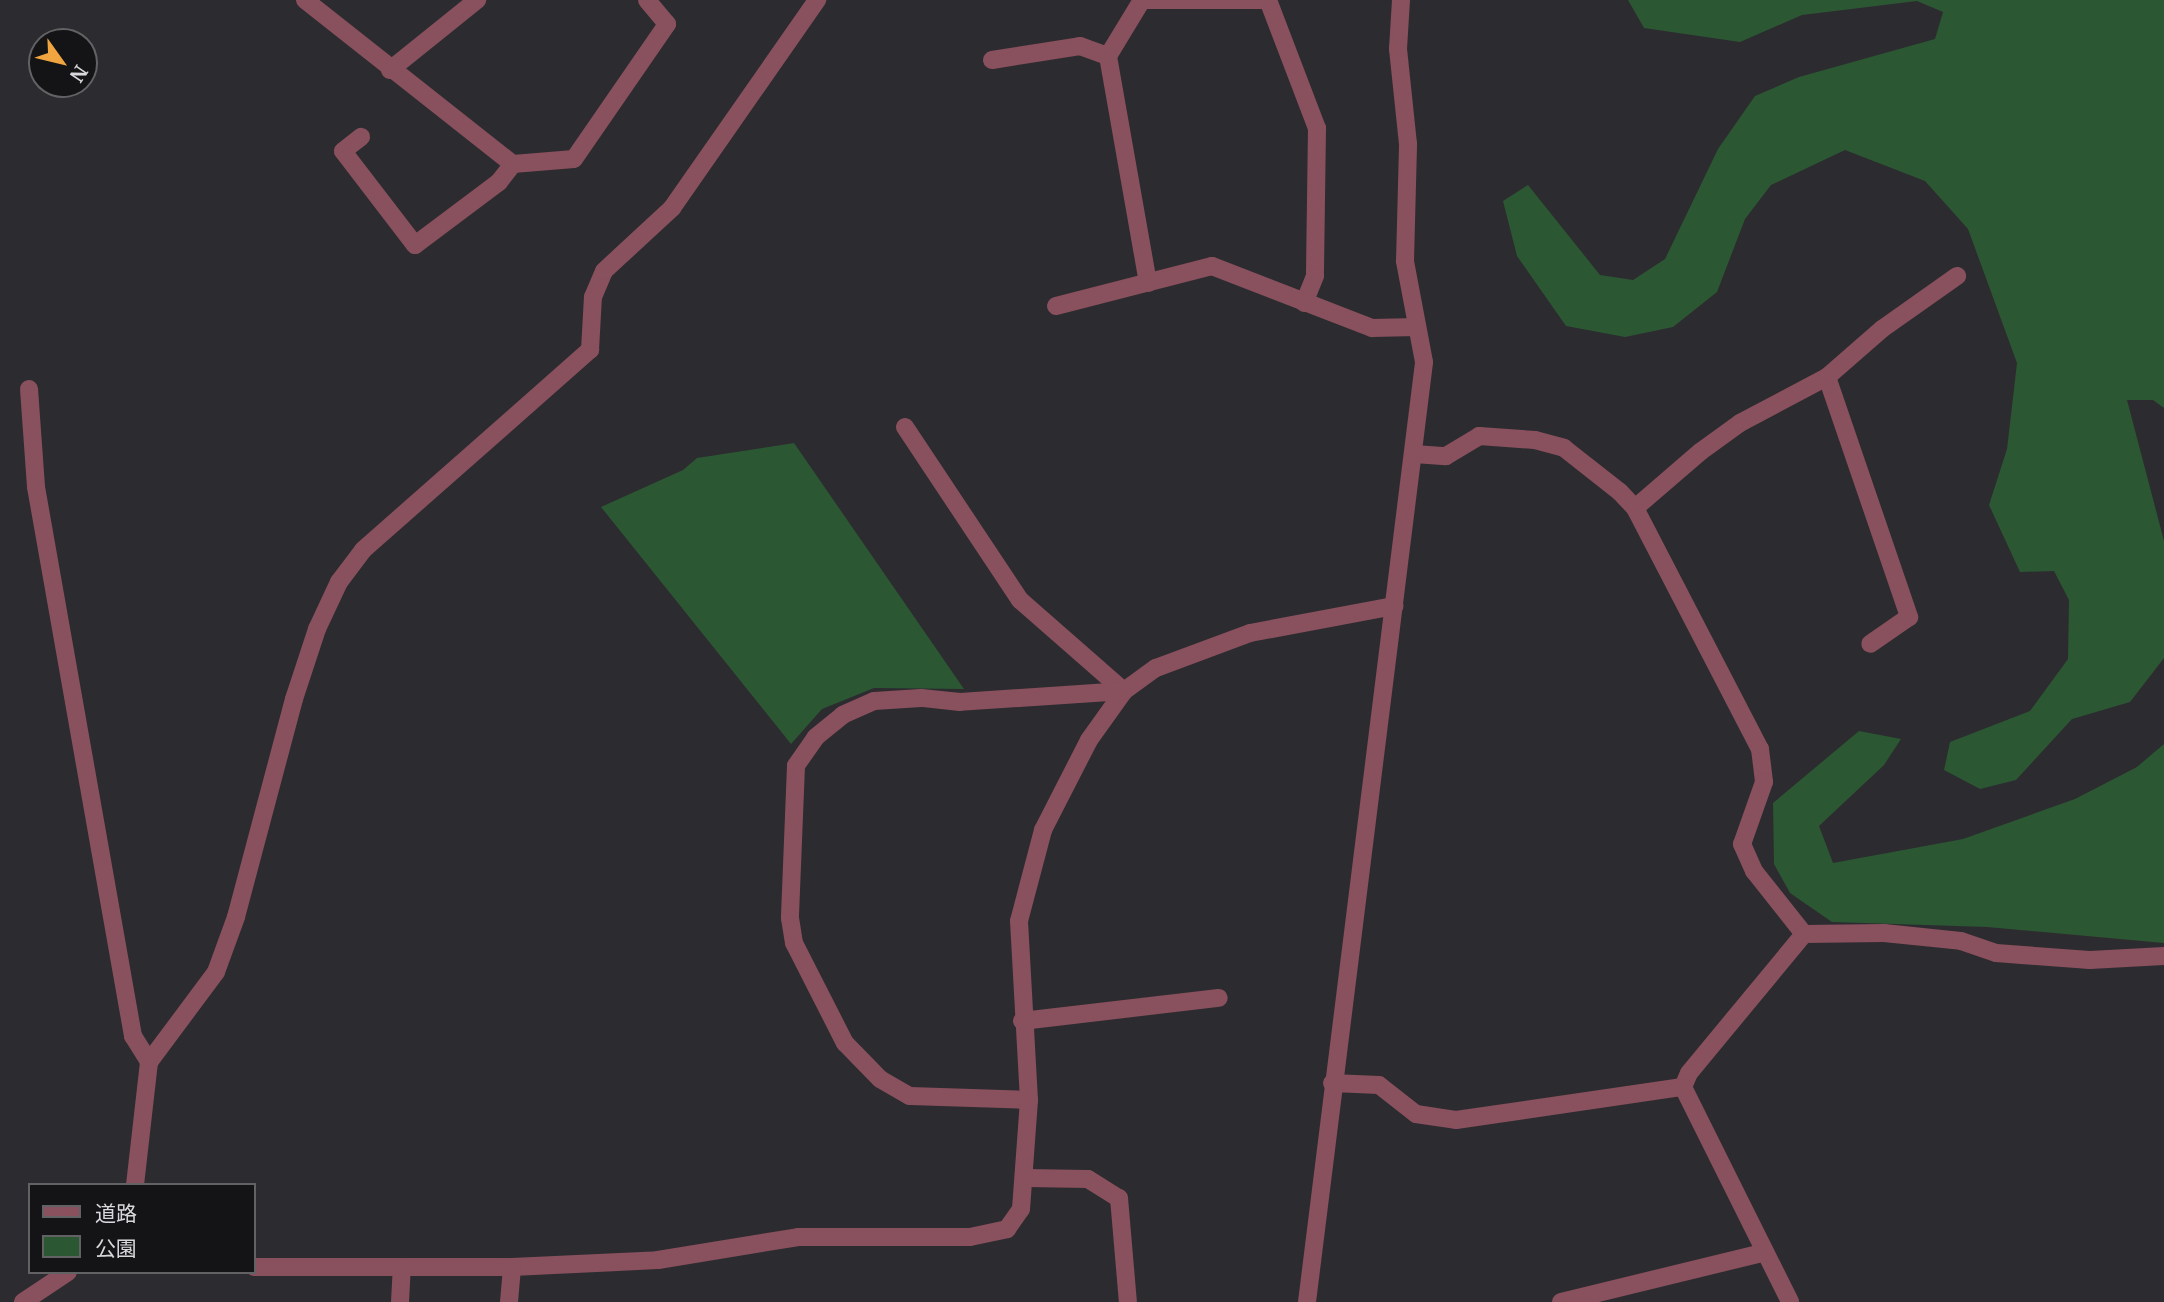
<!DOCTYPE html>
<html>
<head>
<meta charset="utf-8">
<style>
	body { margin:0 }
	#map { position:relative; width:2164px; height:1302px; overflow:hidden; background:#2c2b30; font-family:Merriweather,"Noto Sans JP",serif }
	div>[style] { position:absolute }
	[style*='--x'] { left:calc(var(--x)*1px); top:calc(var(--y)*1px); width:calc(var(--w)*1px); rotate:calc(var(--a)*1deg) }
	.green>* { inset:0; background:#2c5733 }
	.minor>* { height:18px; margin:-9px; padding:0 9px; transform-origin:9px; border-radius:9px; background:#89505d }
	span { translate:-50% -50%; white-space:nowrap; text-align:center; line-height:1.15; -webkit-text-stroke:6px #141416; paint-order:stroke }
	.legend { position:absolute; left:28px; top:1183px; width:228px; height:91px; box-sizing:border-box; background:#141416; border:2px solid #626265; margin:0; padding:9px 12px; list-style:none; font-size:21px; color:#d8d7db }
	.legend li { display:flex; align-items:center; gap:14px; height:35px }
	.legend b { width:35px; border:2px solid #626265 }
	.north { position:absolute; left:28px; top:28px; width:70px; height:70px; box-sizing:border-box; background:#141416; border:2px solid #626265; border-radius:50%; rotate:124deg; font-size:19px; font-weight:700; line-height:28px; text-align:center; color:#d8d7db }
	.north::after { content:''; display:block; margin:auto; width:24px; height:32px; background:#f1a540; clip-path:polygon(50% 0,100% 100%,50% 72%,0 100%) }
</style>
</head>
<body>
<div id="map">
	<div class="green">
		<i style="clip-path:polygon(1628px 0,2164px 0,2164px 408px,2153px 400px,2127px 400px,2164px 541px,2164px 658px,2130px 702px,2072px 719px,2016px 780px,1980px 789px,1944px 770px,1950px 742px,2030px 711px,2068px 659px,2069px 600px,2054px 571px,2020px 572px,1989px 505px,2007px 449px,2017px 363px,1968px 229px,1925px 181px,1845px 150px,1771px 185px,1745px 219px,1717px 292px,1673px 327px,1625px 337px,1566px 326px,1517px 256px,1503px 201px,1528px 185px,1600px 275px,1633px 280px,1665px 259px,1718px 149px,1755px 96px,1799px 77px,1935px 39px,1943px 12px,1917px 1px,1802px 15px,1740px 42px,1644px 28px)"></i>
		<i style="clip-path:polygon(794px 443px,964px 689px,874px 688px,822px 709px,791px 744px,601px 507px,683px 470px,697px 458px)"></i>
		<i style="clip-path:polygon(1859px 731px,1901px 739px,1884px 765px,1819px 826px,1833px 863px,1963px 839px,2075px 799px,2137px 767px,2164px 744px,2164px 943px,1987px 927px,1832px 922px,1790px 893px,1774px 864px,1773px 803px)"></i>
	</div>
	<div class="minor">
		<i style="--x:305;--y:0;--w:265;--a:38.3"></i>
		<i style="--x:513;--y:164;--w:23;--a:128"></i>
		<i style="--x:499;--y:182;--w:105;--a:143.1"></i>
		<i style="--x:415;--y:245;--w:118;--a:-127.5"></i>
		<i style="--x:343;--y:151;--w:23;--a:-38"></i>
		<i style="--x:992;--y:60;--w:89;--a:-9"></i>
		<i style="--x:1080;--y:46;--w:30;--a:20"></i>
		<i style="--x:390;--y:70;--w:112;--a:-38.8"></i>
		<i style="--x:513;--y:164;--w:61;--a:-4.7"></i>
		<i style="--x:574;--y:159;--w:164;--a:-55.4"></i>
		<i style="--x:667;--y:24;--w:31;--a:-130"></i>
		<i style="--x:1148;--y:283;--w:230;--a:-100"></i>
		<i style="--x:1108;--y:56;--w:66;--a:-58.7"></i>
		<i style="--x:1142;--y:0;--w:126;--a:0"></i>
		<i style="--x:1268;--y:0;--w:137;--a:69.1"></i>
		<i style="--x:1317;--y:128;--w:148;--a:90.8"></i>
		<i style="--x:1315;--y:276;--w:29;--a:112"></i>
		<i style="--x:1056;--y:306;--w:161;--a:-14.4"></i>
		<i style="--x:1212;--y:266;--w:172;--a:21.2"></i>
		<i style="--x:1372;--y:328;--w:45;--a:-1.3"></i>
		<i style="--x:1827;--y:377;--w:254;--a:71.1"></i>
		<i style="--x:1909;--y:617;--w:47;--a:145.3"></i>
		<i style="--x:29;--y:389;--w:98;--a:85.9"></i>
		<i style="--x:36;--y:487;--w:558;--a:79.98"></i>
		<i style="--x:133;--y:1036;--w:31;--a:58"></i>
		<i style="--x:905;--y:427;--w:208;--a:56.4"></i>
		<i style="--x:1020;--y:600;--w:138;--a:41.2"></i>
		<i style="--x:1124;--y:691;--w:164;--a:176.2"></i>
		<i style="--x:960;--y:702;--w:39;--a:-174"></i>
		<i style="--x:921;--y:698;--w:47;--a:176.3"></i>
		<i style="--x:874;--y:701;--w:34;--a:156"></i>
		<i style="--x:843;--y:715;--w:35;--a:141"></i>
		<i style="--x:816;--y:737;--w:35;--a:125"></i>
		<i style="--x:796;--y:766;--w:152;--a:92.3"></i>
		<i style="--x:790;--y:918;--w:25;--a:81"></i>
		<i style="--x:794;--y:943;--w:112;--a:63"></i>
		<i style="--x:845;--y:1043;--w:50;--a:45.8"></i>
		<i style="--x:880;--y:1079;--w:34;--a:30"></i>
		<i style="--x:910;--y:1096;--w:119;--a:1.9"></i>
		<i style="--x:1414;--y:454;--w:32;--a:4"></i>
		<i style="--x:1446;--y:456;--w:39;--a:-31"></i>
		<i style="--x:1479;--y:436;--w:56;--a:4.1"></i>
		<i style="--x:1535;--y:440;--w:30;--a:15"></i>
		<i style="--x:1564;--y:448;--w:71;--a:38.2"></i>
		<i style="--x:1620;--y:492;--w:22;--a:47"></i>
		<i style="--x:1635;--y:508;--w:271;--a:62.6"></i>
		<i style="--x:1760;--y:749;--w:33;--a:83"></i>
		<i style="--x:1764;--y:782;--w:66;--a:109.5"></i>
		<i style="--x:1742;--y:844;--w:30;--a:66"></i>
		<i style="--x:1754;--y:871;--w:80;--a:51.6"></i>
		<i style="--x:1804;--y:934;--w:180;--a:129.6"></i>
		<i style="--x:1689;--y:1073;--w:15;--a:113"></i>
		<i style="--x:1635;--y:508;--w:86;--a:-40.7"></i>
		<i style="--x:1700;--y:452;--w:49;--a:-35.9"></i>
		<i style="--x:1740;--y:423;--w:98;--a:-27.9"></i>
		<i style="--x:1827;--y:377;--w:73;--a:-41.1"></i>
		<i style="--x:1882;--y:329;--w:92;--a:-35.2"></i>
		<i style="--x:1804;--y:934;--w:80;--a:-0.7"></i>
		<i style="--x:1884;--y:933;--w:77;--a:5.9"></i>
		<i style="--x:1961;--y:941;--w:37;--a:19"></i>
		<i style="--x:1996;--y:953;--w:94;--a:4.3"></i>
		<i style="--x:2090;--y:960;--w:74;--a:-3.1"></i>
		<i style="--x:1022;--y:1021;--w:198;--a:-6.7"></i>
		<i style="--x:1332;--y:1083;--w:47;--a:2.4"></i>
		<i style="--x:1379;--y:1085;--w:47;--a:38.1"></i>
		<i style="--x:1416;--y:1114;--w:40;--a:8.5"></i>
		<i style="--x:1456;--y:1120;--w:229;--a:-8.3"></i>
		<i style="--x:1683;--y:1087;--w:240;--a:63.5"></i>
		<i style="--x:1026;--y:1178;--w:62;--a:0.9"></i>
		<i style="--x:1088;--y:1179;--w:36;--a:32"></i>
		<i style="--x:1119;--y:1198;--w:104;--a:85.1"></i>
		<i style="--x:135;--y:1185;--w:124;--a:-83.5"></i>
		<i style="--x:149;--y:1062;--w:112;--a:-53.3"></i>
		<i style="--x:216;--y:972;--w:59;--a:-70"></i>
		<i style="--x:236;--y:917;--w:226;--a:-75.1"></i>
		<i style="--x:294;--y:699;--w:74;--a:-71.8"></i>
		<i style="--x:317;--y:629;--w:52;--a:-64.9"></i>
		<i style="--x:339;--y:582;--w:40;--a:-53"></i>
		<i style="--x:363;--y:550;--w:303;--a:-41.4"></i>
		<i style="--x:590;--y:350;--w:53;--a:-86.8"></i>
		<i style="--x:593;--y:297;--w:28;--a:-67"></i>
		<i style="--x:604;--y:271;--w:93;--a:-42.8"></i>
		<i style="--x:672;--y:208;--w:254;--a:-55.1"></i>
		<i style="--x:254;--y:1267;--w:258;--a:0"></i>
		<i style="--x:512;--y:1267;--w:146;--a:-2.7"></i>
		<i style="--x:658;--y:1260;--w:142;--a:-9.3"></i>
		<i style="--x:798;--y:1237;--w:172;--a:0"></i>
		<i style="--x:970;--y:1237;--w:38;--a:-12"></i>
		<i style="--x:1007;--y:1229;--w:24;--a:-55"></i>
		<i style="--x:1021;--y:1209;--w:109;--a:-85.8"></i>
		<i style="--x:1029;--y:1100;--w:179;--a:-93.2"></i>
		<i style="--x:1019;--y:921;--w:94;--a:-75.2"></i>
		<i style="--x:1043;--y:830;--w:101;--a:-62.9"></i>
		<i style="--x:1089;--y:740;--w:60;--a:-54.5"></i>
		<i style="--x:1124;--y:691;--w:39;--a:-36"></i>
		<i style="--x:1156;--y:668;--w:100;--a:-20.4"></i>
		<i style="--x:1250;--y:633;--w:147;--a:-10.6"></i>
		<i style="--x:23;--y:1302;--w:54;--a:-33.7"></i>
		<i style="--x:400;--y:1302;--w:34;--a:-87"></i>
		<i style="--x:509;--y:1302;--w:35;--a:-85"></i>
		<i style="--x:1307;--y:1302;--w:947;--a:-82.9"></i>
		<i style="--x:1424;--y:362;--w:103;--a:-100.7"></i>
		<i style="--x:1405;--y:261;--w:117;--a:-88.5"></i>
		<i style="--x:1408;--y:144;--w:96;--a:-96"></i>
		<i style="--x:1398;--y:49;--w:49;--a:-86.5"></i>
		<i style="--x:1561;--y:1302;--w:207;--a:-13.7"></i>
	</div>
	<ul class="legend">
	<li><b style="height:9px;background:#89505d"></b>道路</li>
	<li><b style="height:19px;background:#2c5733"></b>公園</li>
	</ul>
	<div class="north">N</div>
</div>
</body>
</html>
